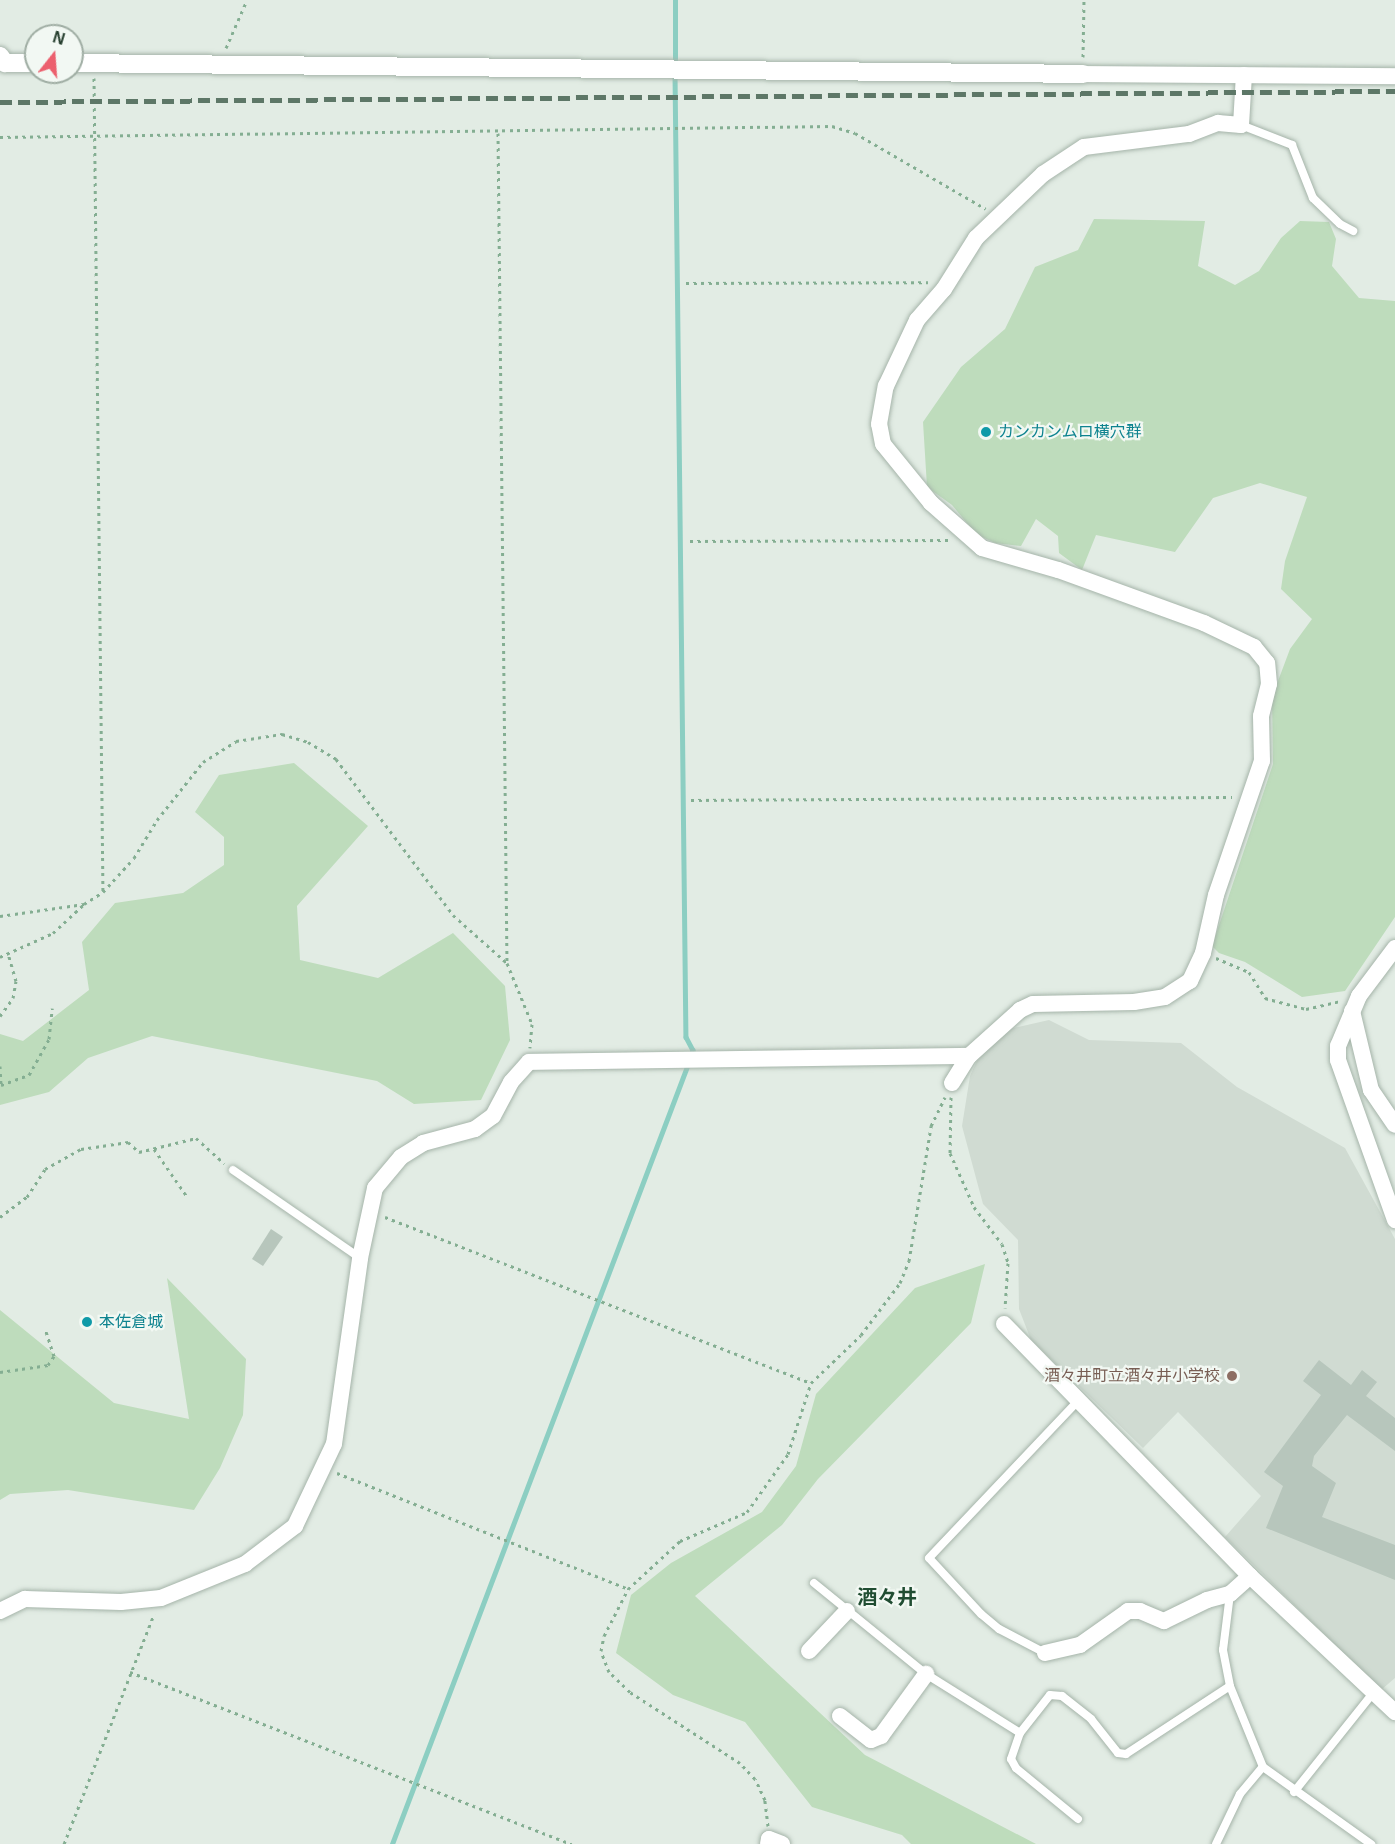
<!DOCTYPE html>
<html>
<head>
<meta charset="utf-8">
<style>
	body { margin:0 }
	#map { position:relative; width:1395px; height:1844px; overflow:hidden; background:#e2ece4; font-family:Helvetica,"Noto Sans JP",sans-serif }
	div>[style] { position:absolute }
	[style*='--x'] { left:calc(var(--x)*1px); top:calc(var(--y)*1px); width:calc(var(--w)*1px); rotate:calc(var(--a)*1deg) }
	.built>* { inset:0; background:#d0dbd2 }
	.green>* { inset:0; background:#bedcbc }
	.stream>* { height:4.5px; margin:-2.25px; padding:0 2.25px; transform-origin:2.25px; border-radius:2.25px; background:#8ccec2 }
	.building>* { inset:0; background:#b7c6bc }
	.path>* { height:3px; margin-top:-1.5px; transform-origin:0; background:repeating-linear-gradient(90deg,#84ae92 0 3px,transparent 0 7.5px) }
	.roads { filter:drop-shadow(0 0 2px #a5b4a9) drop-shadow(0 0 2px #a5b4a9) }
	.lane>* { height:8px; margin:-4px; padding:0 4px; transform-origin:4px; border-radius:4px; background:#fff }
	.street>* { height:16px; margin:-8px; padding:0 8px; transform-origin:8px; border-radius:8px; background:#fff }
	.secondary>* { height:18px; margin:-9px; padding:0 9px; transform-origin:9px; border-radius:9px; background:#fff }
	.rail>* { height:4.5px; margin-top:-2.25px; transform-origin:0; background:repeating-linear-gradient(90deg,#5d7767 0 12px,transparent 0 18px) }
	.dots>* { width:16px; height:16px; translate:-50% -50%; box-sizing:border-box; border:3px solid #f2f8f3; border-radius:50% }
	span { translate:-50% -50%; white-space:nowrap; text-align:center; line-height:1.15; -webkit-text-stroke:4.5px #f2f8f3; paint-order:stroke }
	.culture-label { font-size:16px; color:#0d838f }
	.left { translate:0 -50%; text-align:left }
	.education-label { font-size:16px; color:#785e54 }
	.right { translate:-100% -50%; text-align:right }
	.quarter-label { font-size:20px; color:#204d32; font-weight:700 }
	.north { position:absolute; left:24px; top:24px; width:60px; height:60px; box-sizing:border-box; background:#f2f8f3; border:2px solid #9fada3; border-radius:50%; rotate:17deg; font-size:16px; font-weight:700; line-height:24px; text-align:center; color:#233c2c }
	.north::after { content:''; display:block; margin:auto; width:21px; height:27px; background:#ec606e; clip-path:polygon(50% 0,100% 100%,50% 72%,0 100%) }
</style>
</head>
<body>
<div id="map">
	<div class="built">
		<i style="clip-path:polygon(1049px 1020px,1089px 1040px,1181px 1043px,1237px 1087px,1345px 1148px,1395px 1239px,1395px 1678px,1381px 1690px,1225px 1537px,1261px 1496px,1178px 1412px,1143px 1448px,1031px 1340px,1019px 1309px,1018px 1240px,983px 1204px,962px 1126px,970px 1076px,980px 1054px,1009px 1029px)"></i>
	</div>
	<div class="green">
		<i style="clip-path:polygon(1094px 219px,1205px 221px,1198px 266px,1235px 285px,1259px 271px,1281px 238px,1300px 221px,1329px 222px,1336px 239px,1332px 266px,1359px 298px,1395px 301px,1395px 917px,1345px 991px,1302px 997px,1245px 962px,1219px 953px,1212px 946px,1273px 764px,1272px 697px,1290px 649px,1312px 619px,1281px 589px,1285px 561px,1307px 497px,1260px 483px,1213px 498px,1175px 552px,1096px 535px,1082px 570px,1059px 553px,1058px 536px,1036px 519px,1021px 546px,995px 543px,976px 534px,952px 505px,927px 487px,923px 422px,961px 367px,1005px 329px,1035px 267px,1078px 250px)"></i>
		<i style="clip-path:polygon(294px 763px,368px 826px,297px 906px,300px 960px,378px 978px,453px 933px,505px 986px,510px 1040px,481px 1100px,414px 1104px,377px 1081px,152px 1036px,88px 1058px,49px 1092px,0 1105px,0 1034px,23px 1041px,89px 990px,82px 942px,115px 903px,183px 893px,224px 865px,224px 837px,195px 812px,219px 775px)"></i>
		<i style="clip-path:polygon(985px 1264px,971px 1323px,818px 1479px,782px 1525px,695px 1596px,865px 1755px,1036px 1844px,911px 1844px,902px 1835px,812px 1807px,745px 1722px,673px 1695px,616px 1653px,631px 1595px,671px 1563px,762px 1512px,796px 1466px,816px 1394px,915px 1288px)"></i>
		<i style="clip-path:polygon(167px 1278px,246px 1359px,243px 1415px,220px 1468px,194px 1510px,68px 1490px,10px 1494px,0 1500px,0 1310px,114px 1403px,189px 1419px)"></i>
	</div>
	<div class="stream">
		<i style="--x:675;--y:65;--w:65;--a:-90"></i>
		<i style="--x:675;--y:73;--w:964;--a:89.35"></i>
		<i style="--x:686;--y:1037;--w:15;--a:62"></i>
		<i style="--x:693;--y:1050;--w:6;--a:108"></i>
		<i style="--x:392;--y:1844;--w:834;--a:-69.22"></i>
	</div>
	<div class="building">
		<i style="clip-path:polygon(271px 1229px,283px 1237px,263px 1266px,252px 1259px)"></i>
		<i style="clip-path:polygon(1319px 1360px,1351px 1385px,1362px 1370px,1377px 1382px,1366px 1396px,1395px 1418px,1395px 1451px,1347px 1415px,1314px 1456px,1312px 1466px,1336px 1483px,1322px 1517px,1395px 1545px,1395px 1580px,1266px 1528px,1283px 1486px,1264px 1472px,1321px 1395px,1303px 1381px)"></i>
	</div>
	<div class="path">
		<i style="--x:226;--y:48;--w:52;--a:-66.4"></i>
		<i style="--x:1083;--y:57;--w:57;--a:-89"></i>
		<i style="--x:94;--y:78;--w:814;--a:89.37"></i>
		<i style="--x:498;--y:133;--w:830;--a:89.38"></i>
		<i style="--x:0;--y:137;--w:832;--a:-0.76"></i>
		<i style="--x:832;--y:126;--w:24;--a:17"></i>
		<i style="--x:855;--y:133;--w:151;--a:30.1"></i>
		<i style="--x:686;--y:283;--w:242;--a:-0.2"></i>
		<i style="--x:690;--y:541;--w:260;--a:-0.2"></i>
		<i style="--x:691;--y:800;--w:541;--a:-0.32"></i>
		<i style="--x:0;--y:916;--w:85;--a:-8.1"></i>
		<i style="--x:84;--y:904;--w:22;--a:-32"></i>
		<i style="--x:103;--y:892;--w:46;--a:-47.6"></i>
		<i style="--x:134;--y:858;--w:44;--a:-58.8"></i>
		<i style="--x:157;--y:820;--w:74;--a:-51.6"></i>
		<i style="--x:203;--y:762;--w:39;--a:-32"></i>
		<i style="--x:236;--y:741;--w:47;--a:-8.7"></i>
		<i style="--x:282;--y:734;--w:27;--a:17"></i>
		<i style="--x:308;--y:742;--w:33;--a:31"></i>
		<i style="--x:336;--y:759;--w:195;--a:53.1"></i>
		<i style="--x:453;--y:915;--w:72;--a:41.6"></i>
		<i style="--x:507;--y:963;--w:66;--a:67.7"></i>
		<i style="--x:532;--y:1024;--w:24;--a:95"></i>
		<i style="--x:0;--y:957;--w:58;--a:-24.4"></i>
		<i style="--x:53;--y:933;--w:41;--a:-43"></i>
		<i style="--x:1216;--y:958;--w:36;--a:23"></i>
		<i style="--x:1249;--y:972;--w:31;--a:58"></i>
		<i style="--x:1265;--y:998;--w:42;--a:15"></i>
		<i style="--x:1306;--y:1009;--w:35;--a:-13"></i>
		<i style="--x:0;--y:1016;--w:22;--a:-54"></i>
		<i style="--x:13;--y:998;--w:17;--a:-80"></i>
		<i style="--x:16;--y:981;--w:29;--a:-106"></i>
		<i style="--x:0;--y:1066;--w:19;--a:87"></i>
		<i style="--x:1;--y:1085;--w:30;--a:-20"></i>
		<i style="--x:29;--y:1075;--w:41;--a:-60.9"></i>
		<i style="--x:49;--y:1039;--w:31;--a:-84"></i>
		<i style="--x:951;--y:1097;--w:56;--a:91"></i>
		<i style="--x:950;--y:1153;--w:59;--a:66"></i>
		<i style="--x:974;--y:1207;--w:46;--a:52.9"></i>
		<i style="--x:1002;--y:1244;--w:20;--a:72"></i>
		<i style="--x:1008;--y:1263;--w:45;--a:93.8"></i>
		<i style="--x:154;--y:1149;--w:56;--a:55.2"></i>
		<i style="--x:0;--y:1217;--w:34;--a:-37"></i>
		<i style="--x:27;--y:1197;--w:33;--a:-57"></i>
		<i style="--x:45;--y:1169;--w:41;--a:-29.1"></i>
		<i style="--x:81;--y:1149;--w:48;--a:-8.5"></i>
		<i style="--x:128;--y:1142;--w:15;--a:42"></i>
		<i style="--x:139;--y:1152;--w:59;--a:-13.8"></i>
		<i style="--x:196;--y:1138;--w:38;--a:42"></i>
		<i style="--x:385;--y:1217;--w:457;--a:21.3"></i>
		<i style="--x:0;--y:1372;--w:49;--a:-8.3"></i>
		<i style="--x:48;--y:1365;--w:11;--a:-56"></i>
		<i style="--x:54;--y:1356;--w:29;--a:-108"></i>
		<i style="--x:337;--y:1473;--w:313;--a:21.7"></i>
		<i style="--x:130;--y:1672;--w:474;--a:21.3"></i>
		<i style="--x:768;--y:1826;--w:26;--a:-97"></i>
		<i style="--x:765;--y:1800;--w:23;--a:-115"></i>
		<i style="--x:755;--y:1779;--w:22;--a:-133"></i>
		<i style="--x:740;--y:1763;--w:131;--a:-147.2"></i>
		<i style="--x:630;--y:1692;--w:29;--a:-136"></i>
		<i style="--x:609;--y:1672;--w:22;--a:-111"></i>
		<i style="--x:601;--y:1651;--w:15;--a:-79"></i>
		<i style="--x:604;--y:1636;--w:53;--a:-62.9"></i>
		<i style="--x:628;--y:1589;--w:71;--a:-42.7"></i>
		<i style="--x:680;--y:1541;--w:73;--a:-23.4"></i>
		<i style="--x:747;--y:1512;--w:71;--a:-54.7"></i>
		<i style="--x:788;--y:1454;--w:75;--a:-72.1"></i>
		<i style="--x:811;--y:1383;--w:69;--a:-43.8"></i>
		<i style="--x:861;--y:1335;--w:65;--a:-53.1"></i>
		<i style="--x:900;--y:1283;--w:24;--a:-68"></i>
		<i style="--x:909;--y:1261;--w:137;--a:-80.7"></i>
		<i style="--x:931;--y:1126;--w:32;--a:-64"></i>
		<i style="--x:64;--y:1844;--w:247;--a:-68.6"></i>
	</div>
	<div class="roads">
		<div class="lane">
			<i style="--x:1241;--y:125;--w:55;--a:21.4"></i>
			<i style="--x:1292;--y:145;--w:57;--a:68.4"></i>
			<i style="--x:1313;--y:198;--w:37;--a:44"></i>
			<i style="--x:1340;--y:224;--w:15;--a:28"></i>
			<i style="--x:233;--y:1170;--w:155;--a:34.7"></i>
			<i style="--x:814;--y:1583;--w:144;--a:39.1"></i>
			<i style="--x:926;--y:1674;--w:111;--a:32.1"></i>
			<i style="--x:1045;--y:1653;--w:52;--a:-152.4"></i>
			<i style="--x:999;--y:1629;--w:23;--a:-140"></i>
			<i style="--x:981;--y:1614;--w:76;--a:-132.9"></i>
			<i style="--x:929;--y:1558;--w:218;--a:-46.5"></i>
			<i style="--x:1263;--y:1767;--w:133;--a:35.5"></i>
			<i style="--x:1294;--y:1792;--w:127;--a:-51.4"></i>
			<i style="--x:1078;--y:1819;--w:80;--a:-140.6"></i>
			<i style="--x:1016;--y:1768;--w:10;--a:-119"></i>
			<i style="--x:1011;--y:1759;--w:28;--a:-71"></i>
			<i style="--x:1020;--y:1733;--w:48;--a:-51.7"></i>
			<i style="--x:1050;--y:1695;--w:12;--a:5"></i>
			<i style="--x:1062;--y:1696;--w:37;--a:38"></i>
			<i style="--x:1091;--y:1719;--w:43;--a:51.5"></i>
			<i style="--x:1118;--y:1753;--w:8;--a:7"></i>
			<i style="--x:1126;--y:1754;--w:124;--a:-33.2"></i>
			<i style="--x:1216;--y:1844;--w:55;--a:-64.4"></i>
			<i style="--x:1240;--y:1794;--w:35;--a:-50"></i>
			<i style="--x:1263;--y:1767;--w:87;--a:-112.2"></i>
			<i style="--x:1230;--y:1686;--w:37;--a:-101"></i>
			<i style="--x:1223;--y:1650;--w:56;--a:-82.9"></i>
		</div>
		<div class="street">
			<i style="--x:1083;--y:74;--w:312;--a:0.4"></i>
			<i style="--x:1395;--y:948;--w:60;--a:126.9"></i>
			<i style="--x:1359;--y:996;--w:54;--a:112.8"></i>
			<i style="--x:1338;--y:1046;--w:14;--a:90"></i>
			<i style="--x:1338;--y:1060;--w:170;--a:70.4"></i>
			<i style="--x:1352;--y:1011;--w:81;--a:76.5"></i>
			<i style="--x:1371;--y:1090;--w:42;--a:55.6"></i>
			<i style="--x:952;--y:1083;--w:32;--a:-58"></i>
			<i style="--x:969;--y:1056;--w:69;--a:-42"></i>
			<i style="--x:1020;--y:1010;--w:14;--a:-25"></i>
			<i style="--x:1033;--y:1004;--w:101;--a:-1.1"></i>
			<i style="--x:1134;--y:1002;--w:31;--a:-9"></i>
			<i style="--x:1165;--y:997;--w:30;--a:-33"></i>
			<i style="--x:1190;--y:981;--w:31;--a:-65"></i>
			<i style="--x:1203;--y:953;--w:59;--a:-77.4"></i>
			<i style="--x:1216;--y:895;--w:142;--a:-71.1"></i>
			<i style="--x:1262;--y:761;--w:45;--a:-91.3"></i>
			<i style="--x:1261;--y:716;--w:33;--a:-76"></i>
			<i style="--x:1269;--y:684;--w:21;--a:-95"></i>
			<i style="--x:1267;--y:663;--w:21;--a:-129"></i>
			<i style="--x:1254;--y:647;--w:55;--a:-154.4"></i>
			<i style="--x:1204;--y:623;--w:155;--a:-160"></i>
			<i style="--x:1058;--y:570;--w:79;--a:-163.9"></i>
			<i style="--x:982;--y:548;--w:68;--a:-138.6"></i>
			<i style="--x:931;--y:503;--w:76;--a:-129.1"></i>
			<i style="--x:883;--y:444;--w:20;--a:-101"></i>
			<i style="--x:879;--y:424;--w:39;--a:-80"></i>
			<i style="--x:886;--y:386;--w:73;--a:-64.8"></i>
			<i style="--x:917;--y:320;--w:41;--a:-48.9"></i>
			<i style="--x:944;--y:289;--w:60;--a:-57.9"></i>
			<i style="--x:976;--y:238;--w:93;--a:-43.7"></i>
			<i style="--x:1043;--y:174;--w:49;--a:-33.4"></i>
			<i style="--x:1084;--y:147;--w:106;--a:-7.1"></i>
			<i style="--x:1189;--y:134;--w:31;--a:-21"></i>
			<i style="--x:1218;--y:123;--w:23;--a:5"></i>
			<i style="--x:1241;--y:125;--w:50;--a:-86.6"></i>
			<i style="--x:1004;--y:1324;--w:352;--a:45.7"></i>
			<i style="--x:1250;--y:1576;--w:199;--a:43.2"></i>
			<i style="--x:0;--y:1611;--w:28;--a:-26"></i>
			<i style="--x:25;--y:1599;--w:96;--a:1.8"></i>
			<i style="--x:121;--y:1602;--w:40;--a:-5.7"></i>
			<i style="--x:161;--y:1598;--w:91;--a:-22"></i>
			<i style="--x:245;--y:1564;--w:63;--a:-37.2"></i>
			<i style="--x:295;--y:1526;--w:91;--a:-64.6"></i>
			<i style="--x:334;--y:1444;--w:188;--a:-82"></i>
			<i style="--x:360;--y:1258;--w:72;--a:-77.9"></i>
			<i style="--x:375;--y:1188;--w:40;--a:-50"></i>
			<i style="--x:401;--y:1157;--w:26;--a:-32"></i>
			<i style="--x:423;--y:1143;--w:54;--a:-15.1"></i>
			<i style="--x:475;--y:1129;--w:22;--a:-36"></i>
			<i style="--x:493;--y:1116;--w:38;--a:-62"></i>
			<i style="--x:511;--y:1082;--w:27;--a:-48"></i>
			<i style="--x:529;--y:1062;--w:440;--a:-0.8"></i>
			<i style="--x:809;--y:1651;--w:55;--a:-46.5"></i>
			<i style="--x:1045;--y:1653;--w:36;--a:-13"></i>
			<i style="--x:1080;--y:1645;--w:59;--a:-35.3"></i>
			<i style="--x:1128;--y:1611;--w:12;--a:0"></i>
			<i style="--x:1140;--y:1611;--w:26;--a:23"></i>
			<i style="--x:1164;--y:1621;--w:48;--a:-26"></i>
			<i style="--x:1207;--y:1600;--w:24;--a:-15"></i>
			<i style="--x:1230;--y:1594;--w:27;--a:-42"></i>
			<i style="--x:840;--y:1716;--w:39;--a:38"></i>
			<i style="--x:871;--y:1740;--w:11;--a:-22"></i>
			<i style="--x:881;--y:1736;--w:77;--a:-54"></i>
			<i style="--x:768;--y:1844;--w:5;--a:-79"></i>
			<i style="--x:769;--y:1839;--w:14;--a:21"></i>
		</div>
		<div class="secondary">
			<i style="--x:0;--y:56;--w:9;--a:54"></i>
			<i style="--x:5;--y:63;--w:31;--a:0"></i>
			<i style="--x:72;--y:63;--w:1011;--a:0.62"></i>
		</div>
	</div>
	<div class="rail">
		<i style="--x:0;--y:102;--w:1395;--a:-0.45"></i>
	</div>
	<div class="dots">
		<i style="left:986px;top:432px;background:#0f9aa8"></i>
		<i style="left:87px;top:1322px;background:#0f9aa8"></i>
		<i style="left:1232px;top:1376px;background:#8d6e63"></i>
	</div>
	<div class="culture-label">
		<span class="left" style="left:998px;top:432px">カンカンムロ横穴群</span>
		<span class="left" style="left:99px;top:1322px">本佐倉城</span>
	</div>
	<div class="education-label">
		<span class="right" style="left:1220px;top:1376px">酒々井町立酒々井小学校</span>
	</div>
	<div class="quarter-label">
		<span style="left:887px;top:1597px">酒々井</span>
	</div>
	<div class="north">N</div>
</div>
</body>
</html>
